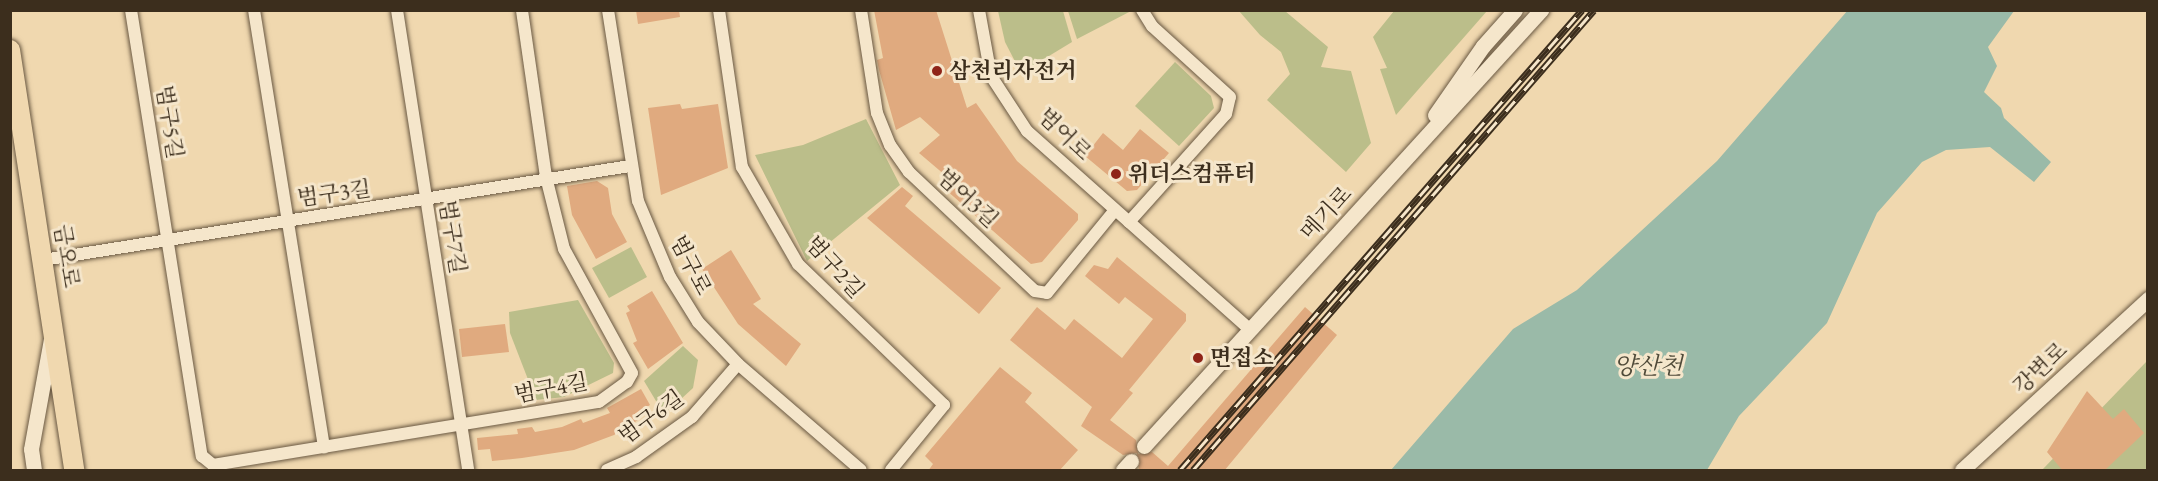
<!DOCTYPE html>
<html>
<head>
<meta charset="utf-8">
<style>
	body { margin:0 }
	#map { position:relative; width:2158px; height:481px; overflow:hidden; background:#f0d8af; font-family:"EB Garamond","Noto Serif KR",serif }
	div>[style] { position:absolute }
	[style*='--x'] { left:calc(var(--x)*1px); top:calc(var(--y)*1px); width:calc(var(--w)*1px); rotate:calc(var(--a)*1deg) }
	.green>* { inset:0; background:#bbbe8a }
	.water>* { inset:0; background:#9abaa8 }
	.building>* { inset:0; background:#e0aa7f }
	.roads { filter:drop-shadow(0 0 2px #695842) drop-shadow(0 0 2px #695842) }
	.minor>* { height:12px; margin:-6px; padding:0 6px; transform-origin:6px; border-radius:6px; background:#f5e6cb }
	.tertiary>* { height:15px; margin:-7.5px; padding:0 7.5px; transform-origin:7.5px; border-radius:7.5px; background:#f5e6cb }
	.primary>* { height:20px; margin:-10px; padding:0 10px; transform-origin:10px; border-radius:10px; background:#f0d8af }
	.rail>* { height:7px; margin-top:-3.5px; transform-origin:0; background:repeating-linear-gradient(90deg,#f5e6cb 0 14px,#3c2e1d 0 28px); box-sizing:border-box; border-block:2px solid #3c2e1d }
	.dots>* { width:16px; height:16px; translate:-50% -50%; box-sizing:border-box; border:3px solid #f5e6cb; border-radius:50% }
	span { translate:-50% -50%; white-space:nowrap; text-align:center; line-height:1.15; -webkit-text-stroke:6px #f5e6cb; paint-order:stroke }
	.poi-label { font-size:22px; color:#3c2e1d; font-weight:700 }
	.left { translate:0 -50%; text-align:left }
	.street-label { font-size:22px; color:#3c2e1d }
	.water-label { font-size:24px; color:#4f4a39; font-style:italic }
	.frame { position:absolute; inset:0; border:12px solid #3c2e1d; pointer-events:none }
</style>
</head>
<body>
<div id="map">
	<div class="green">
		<i style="clip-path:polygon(1133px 10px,1077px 39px,1068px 11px,1068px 10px)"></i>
		<i style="clip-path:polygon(998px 11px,1063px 11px,1072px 42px,1021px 73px,1005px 42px)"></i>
		<i style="clip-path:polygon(1239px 11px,1285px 11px,1328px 47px,1321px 67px,1351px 71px,1371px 143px,1346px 172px,1267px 100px,1290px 74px,1281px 52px,1260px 35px)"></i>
		<i style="clip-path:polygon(1394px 11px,1487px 11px,1396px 115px,1380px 69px,1387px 68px,1373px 37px)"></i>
		<i style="clip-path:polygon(1175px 62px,1211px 96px,1214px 108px,1179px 146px,1135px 106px)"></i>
		<i style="clip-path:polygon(866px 119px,900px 185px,807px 261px,755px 155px,803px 145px)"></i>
		<i style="clip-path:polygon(631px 247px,647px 277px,609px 298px,592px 268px)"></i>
		<i style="clip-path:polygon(578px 300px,614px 363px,613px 373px,564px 397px,536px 400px,510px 333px,509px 312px)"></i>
		<i style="clip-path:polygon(683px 346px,698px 360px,693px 388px,667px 412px,662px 411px,644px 381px)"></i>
		<i style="clip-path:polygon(2147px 361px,2147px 470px,2042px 470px)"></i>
	</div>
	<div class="water">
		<i style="clip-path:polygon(1848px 10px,2014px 11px,1988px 47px,1997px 66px,1984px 92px,2001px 108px,2004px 118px,2051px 162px,2034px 182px,1990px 147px,1946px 150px,1922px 162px,1877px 213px,1827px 323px,1739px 416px,1707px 470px,1391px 470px,1513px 329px,1577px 290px,1717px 161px)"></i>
	</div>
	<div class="building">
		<i style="clip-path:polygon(636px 10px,679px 10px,680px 17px,638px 24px)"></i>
		<i style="clip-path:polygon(874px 10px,936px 10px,967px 108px,976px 103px,1017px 161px,1078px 214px,1078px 220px,1042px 262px,1031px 264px,946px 190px,952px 181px,919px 153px,940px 135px,920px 117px,896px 130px,879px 70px,877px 60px,883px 58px)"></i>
		<i style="clip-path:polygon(680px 104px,682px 109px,718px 104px,728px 168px,661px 195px,648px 108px)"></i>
		<i style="clip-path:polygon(1140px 129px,1169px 153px,1137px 190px,1127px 191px,1085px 156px,1103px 133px,1123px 150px)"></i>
		<i style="clip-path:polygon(597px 181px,608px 188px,612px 214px,627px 242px,596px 259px,572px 215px,567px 186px)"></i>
		<i style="clip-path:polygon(902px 187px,913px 196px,905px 206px,1001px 288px,979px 314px,867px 218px)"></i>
		<i style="clip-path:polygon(731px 250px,761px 299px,753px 304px,801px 344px,786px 366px,738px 324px,702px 269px)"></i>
		<i style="clip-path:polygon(1117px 257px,1186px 314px,1186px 321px,1129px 390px,1133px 393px,1110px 420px,1136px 440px,1138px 454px,1152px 452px,1168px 466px,1305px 307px,1337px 335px,1224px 471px,1139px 471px,1137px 453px,1123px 455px,1081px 426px,1092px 407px,1010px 340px,1037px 307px,1065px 330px,1074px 319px,1122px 358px,1153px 319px,1125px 297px,1119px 304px,1085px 276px,1094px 265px,1108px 269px)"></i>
		<i style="clip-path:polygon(652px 291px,683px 343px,648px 369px,633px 343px,637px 341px,626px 313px,630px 311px,627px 306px)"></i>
		<i style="clip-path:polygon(505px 324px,509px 352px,462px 357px,459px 329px)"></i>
		<i style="clip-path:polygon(1000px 367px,1032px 393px,1025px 402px,1078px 450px,1059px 471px,928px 471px,933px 464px,925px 456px)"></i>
		<i style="clip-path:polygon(641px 389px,650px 405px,635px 414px,638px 420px,614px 435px,574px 450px,522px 458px,492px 461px,490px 449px,478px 450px,477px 438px,518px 434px,517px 429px,532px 427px,535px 432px,562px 427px,581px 419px,583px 423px,610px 413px,607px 408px)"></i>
		<i style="clip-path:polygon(2087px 391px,2113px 419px,2124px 409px,2144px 433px,2104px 471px,2063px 471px,2047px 452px)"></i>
	</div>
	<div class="roads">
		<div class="minor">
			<i style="--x:131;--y:10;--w:452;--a:81"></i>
			<i style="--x:202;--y:456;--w:14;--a:39"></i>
			<i style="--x:213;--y:465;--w:391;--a:-9.3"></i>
			<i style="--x:599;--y:402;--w:34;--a:-36"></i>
			<i style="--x:627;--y:382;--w:10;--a:-61"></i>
			<i style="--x:632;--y:373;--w:141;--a:-118.7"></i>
			<i style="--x:564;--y:249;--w:74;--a:-104"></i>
			<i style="--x:546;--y:177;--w:169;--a:-98.2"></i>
			<i style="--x:254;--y:10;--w:443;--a:80.9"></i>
			<i style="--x:397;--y:10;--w:465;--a:81.2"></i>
			<i style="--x:608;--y:10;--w:193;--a:81.1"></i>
			<i style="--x:638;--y:201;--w:82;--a:67.2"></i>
			<i style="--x:670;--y:277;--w:53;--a:58.1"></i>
			<i style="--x:698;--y:322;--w:58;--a:46.4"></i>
			<i style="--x:738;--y:364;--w:162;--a:40.8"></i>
			<i style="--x:719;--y:10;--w:159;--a:81.7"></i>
			<i style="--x:742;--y:167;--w:112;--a:60"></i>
			<i style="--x:798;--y:264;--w:203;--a:44"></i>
			<i style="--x:944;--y:405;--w:84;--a:129.2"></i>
			<i style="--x:861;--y:10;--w:104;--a:81.2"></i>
			<i style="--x:877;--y:113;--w:35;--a:68"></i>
			<i style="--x:890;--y:145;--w:33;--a:55"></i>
			<i style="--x:909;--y:172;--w:173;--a:43.4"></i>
			<i style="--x:1035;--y:291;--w:12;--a:9"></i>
			<i style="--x:1047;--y:293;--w:107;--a:-50.7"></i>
			<i style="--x:979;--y:10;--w:67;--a:79.7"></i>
			<i style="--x:991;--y:76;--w:66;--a:56.8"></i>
			<i style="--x:1027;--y:131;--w:297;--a:41.7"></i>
			<i style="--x:1129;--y:222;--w:145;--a:-48.1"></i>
			<i style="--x:1226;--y:114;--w:17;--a:-77"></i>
			<i style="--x:1230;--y:97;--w:105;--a:-137.7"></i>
			<i style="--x:1152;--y:26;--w:19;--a:-122"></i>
			<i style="--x:43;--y:260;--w:594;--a:-9.1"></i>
			<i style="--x:607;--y:470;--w:32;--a:-24"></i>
			<i style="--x:636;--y:457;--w:69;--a:-35.5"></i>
			<i style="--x:692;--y:417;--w:70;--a:-49"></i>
		</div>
		<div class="tertiary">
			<i style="--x:1435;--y:115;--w:84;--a:-55.2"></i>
			<i style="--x:1483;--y:46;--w:48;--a:-48.4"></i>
			<i style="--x:1144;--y:446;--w:590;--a:-47.68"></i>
			<i style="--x:34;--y:470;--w:21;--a:-98"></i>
			<i style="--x:31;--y:449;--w:112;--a:-79.7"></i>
			<i style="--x:1123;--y:470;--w:12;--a:-48"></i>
			<i style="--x:1962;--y:470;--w:253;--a:-42.6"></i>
		</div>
		<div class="primary">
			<i style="--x:10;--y:50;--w:425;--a:81.3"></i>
		</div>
	</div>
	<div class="rail">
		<i style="--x:1180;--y:470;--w:611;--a:-48.85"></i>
		<i style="--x:1193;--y:470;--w:610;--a:-48.92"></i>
	</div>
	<div class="dots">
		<i style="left:937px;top:71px;background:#8f2418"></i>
		<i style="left:1116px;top:174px;background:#8f2418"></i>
		<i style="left:1198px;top:358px;background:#8f2418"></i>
	</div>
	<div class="poi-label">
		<span class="left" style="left:949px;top:71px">삼천리자전거</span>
		<span class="left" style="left:1128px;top:174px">위더스컴퓨터</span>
		<span class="left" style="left:1210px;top:358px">면접소</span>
	</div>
	<div class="street-label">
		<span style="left:170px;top:122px;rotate:81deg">범구5길</span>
		<span style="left:1065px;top:134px;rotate:44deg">범어로</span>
		<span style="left:334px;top:193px;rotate:-8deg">범구3길</span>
		<span style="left:968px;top:198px;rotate:43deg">범어3길</span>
		<span style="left:1326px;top:213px;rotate:-47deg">메기로</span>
		<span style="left:453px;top:237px;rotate:81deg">범구7길</span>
		<span style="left:67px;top:256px;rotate:81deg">금오로</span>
		<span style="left:691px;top:265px;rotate:63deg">범구로</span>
		<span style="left:835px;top:267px;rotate:48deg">범구2길</span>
		<span style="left:2040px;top:368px;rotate:-43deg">강변로</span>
		<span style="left:551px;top:388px;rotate:-11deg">범구4길</span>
		<span style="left:651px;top:417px;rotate:-36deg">범구6길</span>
	</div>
	<div class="water-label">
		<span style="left:1648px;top:366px">양산천</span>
	</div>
	<div class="frame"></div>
</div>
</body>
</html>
